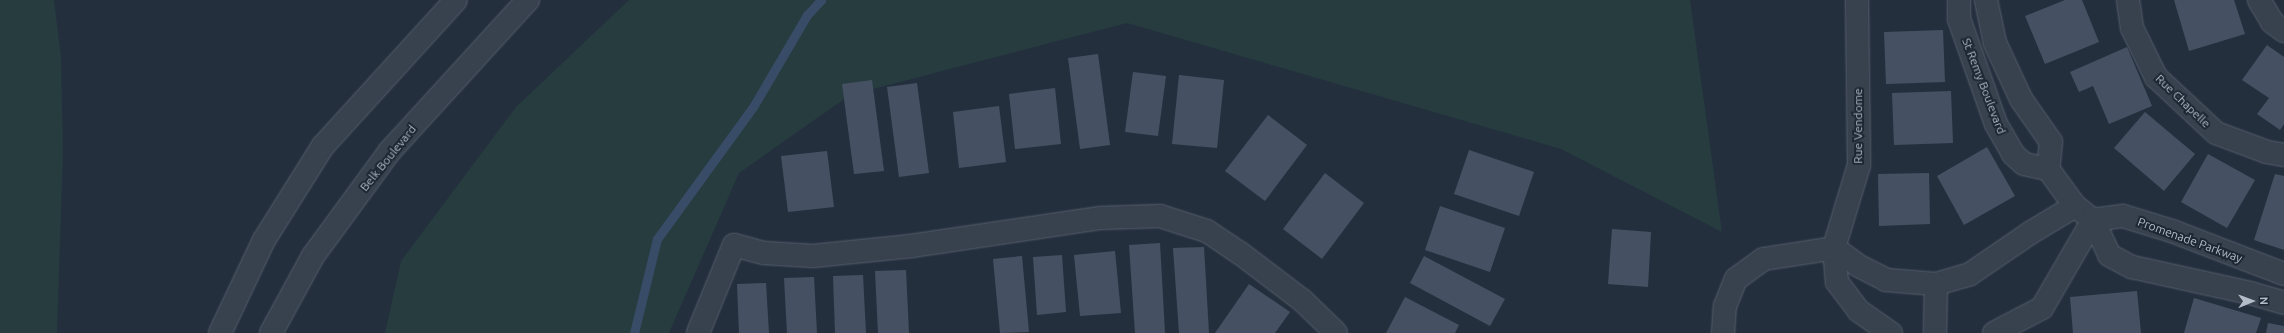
<!DOCTYPE html>
<html>
<head>
<meta charset="utf-8">
<style>
	body { margin:0 }
	#map { position:relative; width:2284px; height:333px; overflow:hidden; background:#242f3e; font-family:Ubuntu,sans-serif }
	div>[style] { position:absolute }
	[style*='--x'] { left:calc(var(--x)*1px); top:calc(var(--y)*1px); width:calc(var(--w)*1px); rotate:calc(var(--a)*1deg) }
	.green>* { inset:0; background:#263c3f }
	.stream>* { height:9px; margin:-4.5px; padding:0 4.5px; transform-origin:4.5px; border-radius:4.5px; background:#394c67 }
	.building>* { inset:0; background:#455162 }
	.roads { filter:drop-shadow(0 0 1px #565f6c) drop-shadow(0 0 1px #565f6c) }
	.minor>* { height:22px; margin:-11px; padding:0 11px; transform-origin:11px; border-radius:11px; background:#38414e }
	span { translate:-50% -50%; white-space:nowrap; text-align:center; line-height:1.15; -webkit-text-stroke:4px #1d2633; paint-order:stroke }
	.street-label { font-size:12px; color:#b4bcc9 }
	.north { position:absolute; left:2232px; top:281px; width:40px; height:40px; -webkit-text-stroke:3px #1d2633; paint-order:stroke; rotate:89deg; font-size:11px; font-weight:700; line-height:16px; text-align:center; color:#b4bcc9 }
	.north::after { content:''; display:block; margin:auto; width:14px; height:18px; background:#b4bcc9; clip-path:polygon(50% 0,100% 100%,50% 72%,0 100%) }
</style>
</head>
<body>
<div id="map">
	<div class="green">
		<i style="clip-path:polygon(0 0,54px 0,61px 56px,63px 152px,57px 333px,0 333px)"></i>
		<i style="clip-path:polygon(629px 0,1690px 0,1722px 232px,1561px 149px,1127px 23px,850px 95px,739px 173px,669px 333px,385px 333px,401px 261px,516px 107px)"></i>
	</div>
	<div class="stream">
		<i style="--x:634;--y:333;--w:97;--a:-76.3"></i>
		<i style="--x:657;--y:239;--w:163;--a:-54"></i>
		<i style="--x:753;--y:107;--w:107;--a:-59.6"></i>
		<i style="--x:807;--y:15;--w:21;--a:-47"></i>
	</div>
	<div class="building">
		<i style="clip-path:polygon(2065px 0,2082px 0,2099px 42px,2045px 64px,2025px 16px)"></i>
		<i style="clip-path:polygon(2174px 0,2234px 0,2245px 34px,2189px 51px)"></i>
		<i style="clip-path:polygon(1943px 30px,1945px 82px,1886px 84px,1884px 32px)"></i>
		<i style="clip-path:polygon(2267px 45px,2284px 57px,2284px 124px,2280px 130px,2257px 114px,2269px 98px,2242px 80px)"></i>
		<i style="clip-path:polygon(2127px 47px,2152px 106px,2109px 124px,2093px 86px,2079px 92px,2070px 72px)"></i>
		<i style="clip-path:polygon(1098px 54px,1110px 145px,1080px 149px,1068px 58px)"></i>
		<i style="clip-path:polygon(1133px 72px,1166px 76px,1158px 136px,1125px 132px)"></i>
		<i style="clip-path:polygon(1179px 75px,1224px 80px,1217px 148px,1172px 144px)"></i>
		<i style="clip-path:polygon(872px 80px,884px 171px,854px 174px,842px 84px)"></i>
		<i style="clip-path:polygon(917px 83px,929px 173px,899px 177px,887px 87px)"></i>
		<i style="clip-path:polygon(1055px 88px,1061px 144px,1015px 149px,1009px 94px)"></i>
		<i style="clip-path:polygon(1951px 91px,1953px 143px,1894px 145px,1892px 93px)"></i>
		<i style="clip-path:polygon(999px 106px,1006px 162px,959px 168px,953px 112px)"></i>
		<i style="clip-path:polygon(2145px 112px,2195px 154px,2164px 191px,2114px 148px)"></i>
		<i style="clip-path:polygon(1268px 115px,1307px 145px,1265px 201px,1225px 171px)"></i>
		<i style="clip-path:polygon(1987px 147px,2015px 196px,1964px 225px,1937px 176px)"></i>
		<i style="clip-path:polygon(1469px 150px,1534px 172px,1519px 216px,1454px 194px)"></i>
		<i style="clip-path:polygon(827px 151px,834px 207px,788px 212px,781px 156px)"></i>
		<i style="clip-path:polygon(2208px 154px,2255px 180px,2227px 228px,2181px 202px)"></i>
		<i style="clip-path:polygon(1325px 173px,1364px 203px,1322px 259px,1283px 229px)"></i>
		<i style="clip-path:polygon(1929px 173px,1930px 224px,1879px 226px,1878px 174px)"></i>
		<i style="clip-path:polygon(2275px 174px,2284px 176px,2284px 250px,2254px 240px)"></i>
		<i style="clip-path:polygon(1440px 206px,1505px 228px,1490px 272px,1425px 250px)"></i>
		<i style="clip-path:polygon(1612px 229px,1651px 232px,1648px 287px,1608px 284px)"></i>
		<i style="clip-path:polygon(1160px 243px,1165px 333px,1135px 333px,1129px 245px)"></i>
		<i style="clip-path:polygon(1204px 247px,1209px 333px,1179px 333px,1173px 248px)"></i>
		<i style="clip-path:polygon(1115px 251px,1121px 313px,1080px 316px,1074px 255px)"></i>
		<i style="clip-path:polygon(1062px 255px,1066px 312px,1037px 315px,1033px 257px)"></i>
		<i style="clip-path:polygon(1022px 256px,1029px 332px,1000px 333px,993px 259px)"></i>
		<i style="clip-path:polygon(1424px 256px,1505px 299px,1490px 326px,1410px 283px)"></i>
		<i style="clip-path:polygon(906px 270px,909px 333px,878px 333px,875px 271px)"></i>
		<i style="clip-path:polygon(863px 275px,866px 333px,835px 333px,833px 276px)"></i>
		<i style="clip-path:polygon(814px 277px,817px 333px,787px 333px,784px 278px)"></i>
		<i style="clip-path:polygon(766px 283px,769px 333px,739px 333px,737px 284px)"></i>
		<i style="clip-path:polygon(1249px 284px,1290px 312px,1275px 333px,1215px 333px)"></i>
		<i style="clip-path:polygon(2137px 291px,2141px 333px,2073px 333px,2070px 297px)"></i>
		<i style="clip-path:polygon(1405px 297px,1459px 325px,1455px 333px,1386px 333px)"></i>
		<i style="clip-path:polygon(2194px 298px,2261px 318px,2256px 333px,2184px 333px)"></i>
		<i style="clip-path:polygon(2268px 323px,2284px 326px,2284px 333px,2266px 333px)"></i>
	</div>
	<div class="roads">
		<div class="minor">
			<i style="--x:1857;--y:0;--w:165;--a:89.3"></i>
			<i style="--x:1859;--y:165;--w:87;--a:106.8"></i>
			<i style="--x:1834;--y:248;--w:34;--a:85"></i>
			<i style="--x:1837;--y:282;--w:36;--a:53"></i>
			<i style="--x:1859;--y:311;--w:39;--a:35"></i>
			<i style="--x:1959;--y:0;--w:19;--a:90"></i>
			<i style="--x:1959;--y:19;--w:111;--a:70.6"></i>
			<i style="--x:1996;--y:124;--w:34;--a:60"></i>
			<i style="--x:2013;--y:154;--w:15;--a:42"></i>
			<i style="--x:2024;--y:164;--w:25;--a:12"></i>
			<i style="--x:1986;--y:0;--w:44;--a:78.2"></i>
			<i style="--x:1995;--y:43;--w:62;--a:65.1"></i>
			<i style="--x:2021;--y:99;--w:52;--a:55.1"></i>
			<i style="--x:2051;--y:142;--w:27;--a:96"></i>
			<i style="--x:2048;--y:169;--w:46;--a:53.9"></i>
			<i style="--x:2075;--y:206;--w:23;--a:38"></i>
			<i style="--x:2093;--y:220;--w:38;--a:65"></i>
			<i style="--x:2109;--y:255;--w:26;--a:28"></i>
			<i style="--x:2132;--y:267;--w:121;--a:12.4"></i>
			<i style="--x:2250;--y:293;--w:35;--a:16"></i>
			<i style="--x:2128;--y:0;--w:28;--a:82"></i>
			<i style="--x:2132;--y:28;--w:55;--a:63.9"></i>
			<i style="--x:2156;--y:77;--w:82;--a:43"></i>
			<i style="--x:2216;--y:133;--w:54;--a:20.4"></i>
			<i style="--x:2267;--y:152;--w:17;--a:10"></i>
			<i style="--x:2259;--y:0;--w:26;--a:59"></i>
			<i style="--x:2272;--y:22;--w:15;--a:37"></i>
			<i style="--x:2093;--y:220;--w:30;--a:-8"></i>
			<i style="--x:2123;--y:216;--w:51;--a:17"></i>
			<i style="--x:2172;--y:231;--w:120;--a:21"></i>
			<i style="--x:1834;--y:248;--w:31;--a:36"></i>
			<i style="--x:1859;--y:266;--w:30;--a:27"></i>
			<i style="--x:1886;--y:280;--w:50;--a:4.6"></i>
			<i style="--x:1936;--y:284;--w:35;--a:-16"></i>
			<i style="--x:1970;--y:274;--w:73;--a:-34.3"></i>
			<i style="--x:2030;--y:233;--w:52;--a:-31"></i>
			<i style="--x:220;--y:333;--w:103;--a:-64.7"></i>
			<i style="--x:264;--y:240;--w:111;--a:-57.9"></i>
			<i style="--x:323;--y:146;--w:197;--a:-47.7"></i>
			<i style="--x:271;--y:333;--w:88;--a:-61.4"></i>
			<i style="--x:313;--y:256;--w:129;--a:-53.8"></i>
			<i style="--x:389;--y:152;--w:206;--a:-47.6"></i>
			<i style="--x:698;--y:333;--w:95;--a:-67.8"></i>
			<i style="--x:734;--y:245;--w:31;--a:15"></i>
			<i style="--x:764;--y:253;--w:49;--a:3.5"></i>
			<i style="--x:813;--y:256;--w:99;--a:-5.8"></i>
			<i style="--x:911;--y:246;--w:192;--a:-8.4"></i>
			<i style="--x:1101;--y:218;--w:59;--a:-1.9"></i>
			<i style="--x:1160;--y:216;--w:49;--a:17.7"></i>
			<i style="--x:1207;--y:231;--w:40;--a:34"></i>
			<i style="--x:1240;--y:253;--w:78;--a:37.2"></i>
			<i style="--x:1302;--y:300;--w:47;--a:44.1"></i>
			<i style="--x:1723;--y:333;--w:27;--a:-86"></i>
			<i style="--x:1725;--y:306;--w:29;--a:-68"></i>
			<i style="--x:1736;--y:279;--w:34;--a:-36"></i>
			<i style="--x:1764;--y:259;--w:71;--a:-8.9"></i>
			<i style="--x:1935;--y:333;--w:49;--a:-88.8"></i>
			<i style="--x:1994;--y:333;--w:54;--a:-27.5"></i>
			<i style="--x:2042;--y:308;--w:102;--a:-59.9"></i>
		</div>
	</div>
	<div class="street-label">
		<span style="left:1984px;top:86px;rotate:69deg">St Remy Boulevard</span>
		<span style="left:2183px;top:101px;rotate:44deg">Rue Chapelle</span>
		<span style="left:1858px;top:126px;rotate:-90deg">Rue Vendome</span>
		<span style="left:388px;top:158px;rotate:-51deg">Belk Boulevard</span>
		<span style="left:2190px;top:240px;rotate:20deg">Promenade Parkway</span>
	</div>
	<div class="north">N</div>
</div>
</body>
</html>
